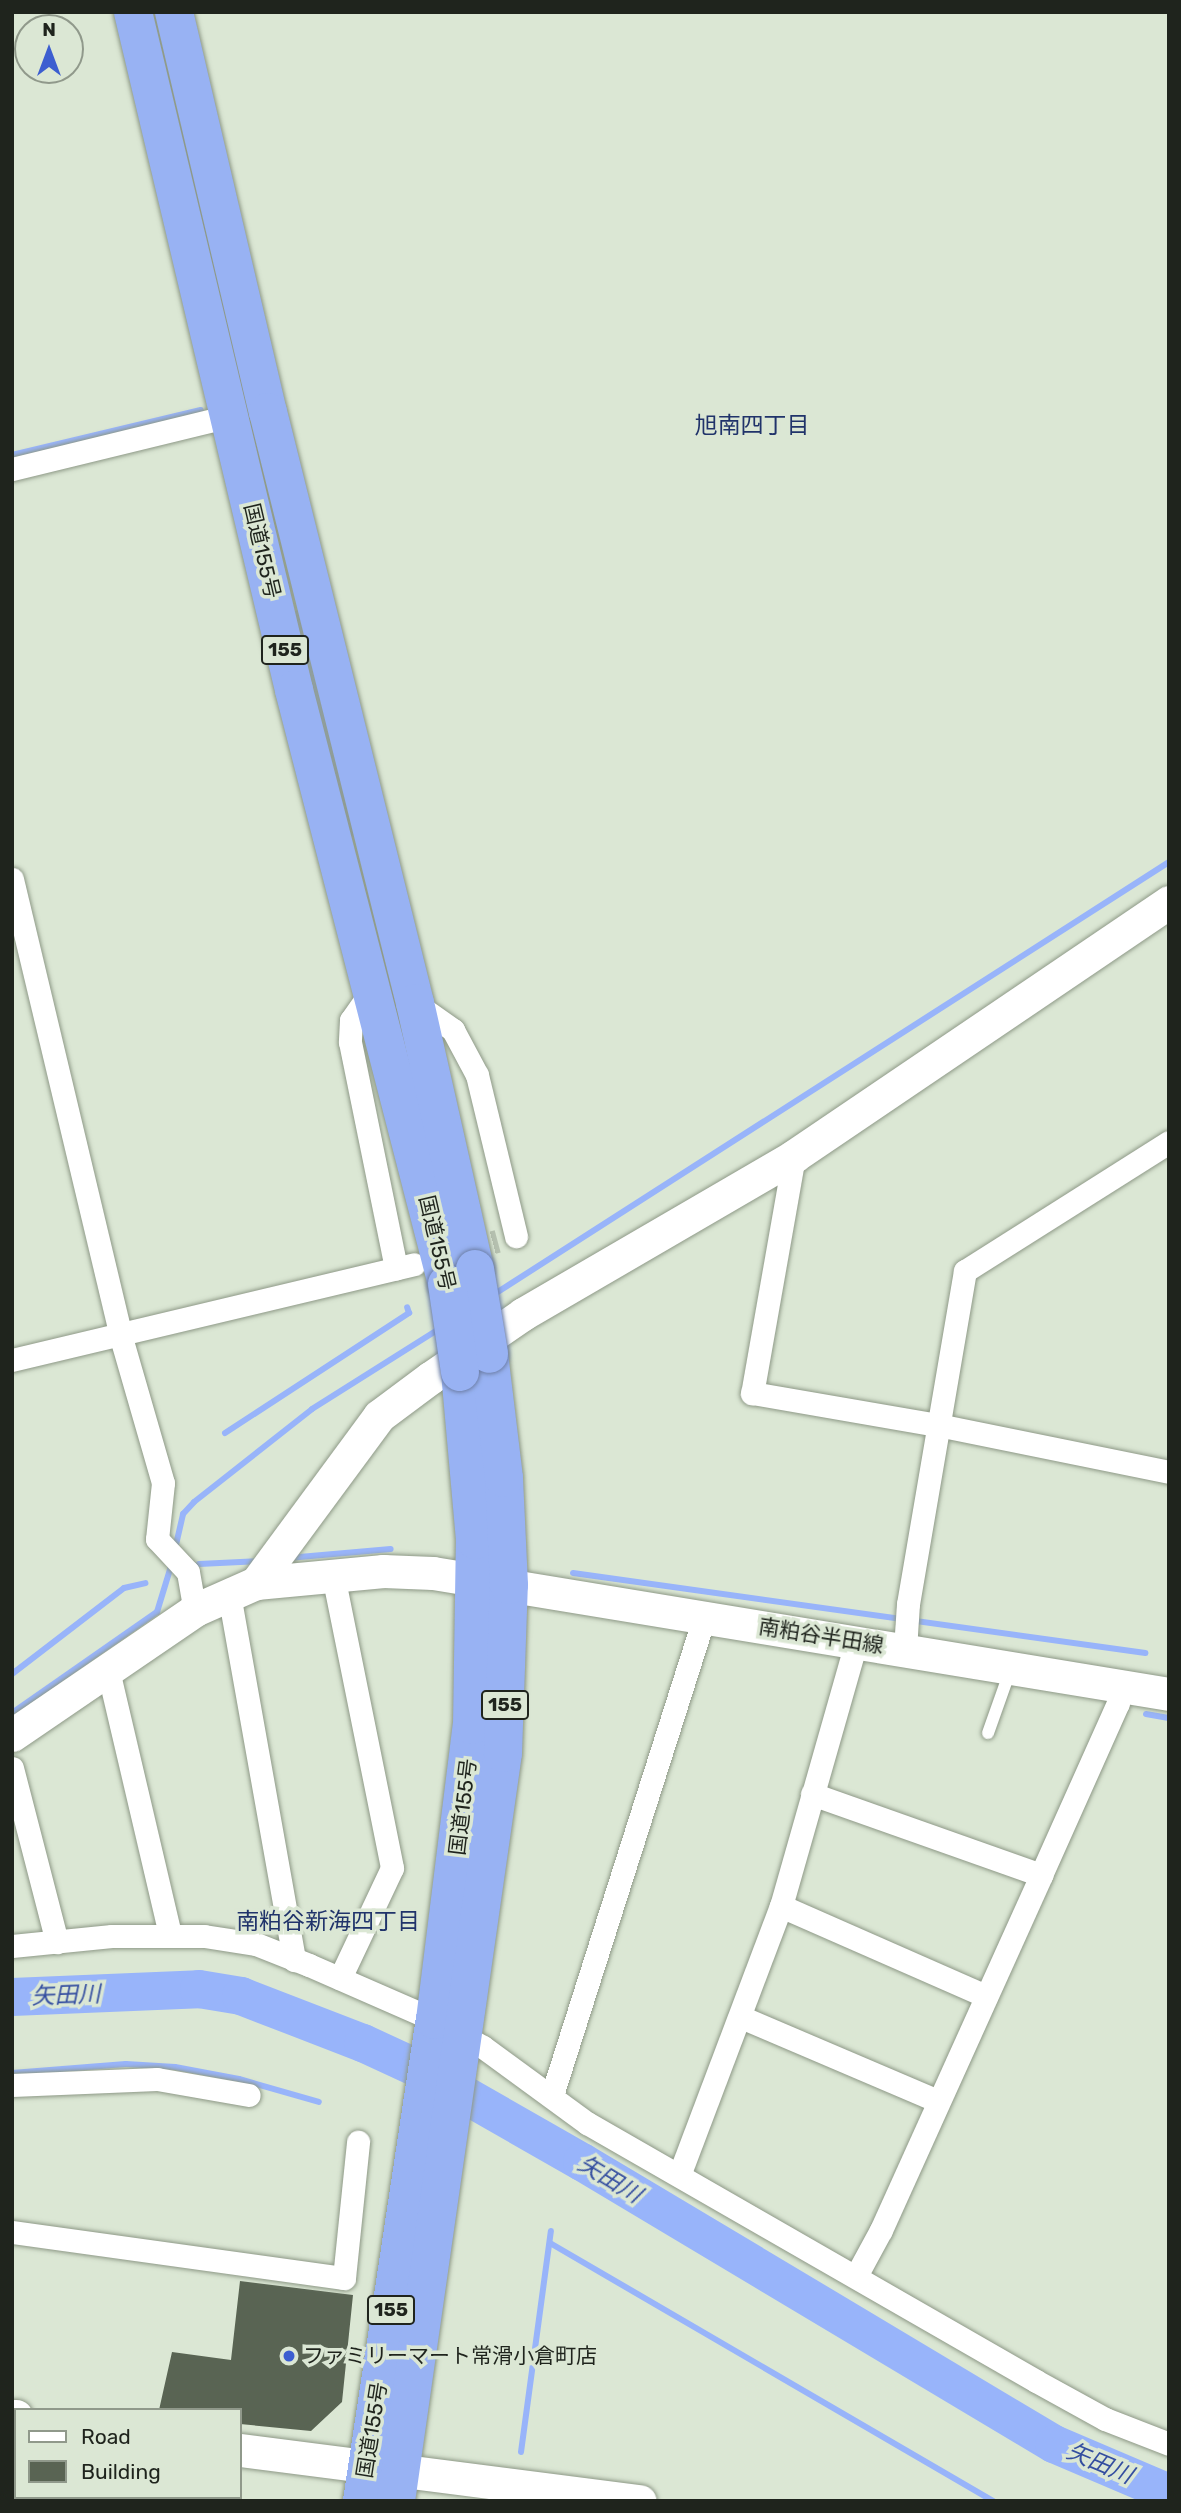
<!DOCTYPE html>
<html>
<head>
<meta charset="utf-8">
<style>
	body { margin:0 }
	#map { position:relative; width:1181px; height:2513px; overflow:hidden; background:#dbe7d4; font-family:Rubik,"Noto Sans JP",sans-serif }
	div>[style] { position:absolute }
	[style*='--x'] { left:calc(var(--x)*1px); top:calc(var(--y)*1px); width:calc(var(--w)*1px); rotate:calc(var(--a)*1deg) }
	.stream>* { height:6px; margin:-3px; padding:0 3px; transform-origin:3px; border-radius:3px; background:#98b4fa }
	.river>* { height:38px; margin:-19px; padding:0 19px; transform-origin:19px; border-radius:19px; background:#98b4fa }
	.building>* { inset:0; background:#596453 }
	.street-tunnel>* { height:23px; margin-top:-11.5px; transform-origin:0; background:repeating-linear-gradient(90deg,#b5c0af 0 23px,transparent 0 34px) }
	.roads { filter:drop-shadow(0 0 2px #8e9987) drop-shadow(0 0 2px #8e9987) }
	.lane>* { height:12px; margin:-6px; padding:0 6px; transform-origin:6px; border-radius:6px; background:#fff }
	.street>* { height:23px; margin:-11.5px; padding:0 11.5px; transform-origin:11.5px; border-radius:11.5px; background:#fff }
	.secondary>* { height:33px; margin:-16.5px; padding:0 16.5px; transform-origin:16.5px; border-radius:16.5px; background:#fff }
	.highway>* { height:38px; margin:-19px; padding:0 19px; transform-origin:19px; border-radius:19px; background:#98b2f3 }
	.bridges { filter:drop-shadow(0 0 2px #6e80a8) drop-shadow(0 0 2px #6e80a8) }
	.highway-bridge>* { height:38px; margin:-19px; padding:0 19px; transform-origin:19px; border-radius:19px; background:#98b2f3 }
	.dots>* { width:19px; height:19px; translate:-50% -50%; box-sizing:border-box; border:4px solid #dbe7d4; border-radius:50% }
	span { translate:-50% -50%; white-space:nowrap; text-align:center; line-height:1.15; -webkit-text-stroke:7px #dbe7d4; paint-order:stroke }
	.shield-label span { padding:2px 5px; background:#dbe7d4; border:2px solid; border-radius:5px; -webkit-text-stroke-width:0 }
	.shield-label { font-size:19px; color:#1f241d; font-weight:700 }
	.street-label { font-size:21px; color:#1f241d }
	.poi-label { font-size:21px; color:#1f241d }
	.left { translate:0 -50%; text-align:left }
	.neighbourhood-label { font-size:23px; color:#20336a }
	.water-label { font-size:23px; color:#344ea0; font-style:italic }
	.frame { position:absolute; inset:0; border:14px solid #1f241d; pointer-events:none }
	.legend { position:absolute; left:14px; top:2408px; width:228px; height:91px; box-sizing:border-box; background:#dbe7d4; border:2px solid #90998b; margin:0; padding:9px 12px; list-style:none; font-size:21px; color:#1f241d }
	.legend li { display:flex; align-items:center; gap:14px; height:35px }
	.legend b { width:35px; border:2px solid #90998b }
	.north { position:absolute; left:14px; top:14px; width:70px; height:70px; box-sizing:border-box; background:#dbe7d4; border:2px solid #90998b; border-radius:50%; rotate:0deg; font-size:19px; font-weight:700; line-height:28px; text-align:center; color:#1f241d }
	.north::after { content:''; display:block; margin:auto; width:24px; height:32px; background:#3c5ed0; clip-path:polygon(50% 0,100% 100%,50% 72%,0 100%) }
</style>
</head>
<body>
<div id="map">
	<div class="stream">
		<i style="--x:181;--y:128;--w:170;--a:76.7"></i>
		<i style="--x:12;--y:455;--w:194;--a:-13.4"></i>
		<i style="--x:298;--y:613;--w:227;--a:76.5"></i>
		<i style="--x:493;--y:1295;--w:803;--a:-32.64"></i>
		<i style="--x:225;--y:1433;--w:220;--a:-33.1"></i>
		<i style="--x:409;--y:1313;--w:6;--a:-108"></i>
		<i style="--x:175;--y:1549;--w:36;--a:-77"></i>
		<i style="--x:183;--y:1514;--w:16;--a:-47"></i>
		<i style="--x:194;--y:1502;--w:150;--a:-38.2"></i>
		<i style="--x:312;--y:1409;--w:150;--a:-32.2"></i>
		<i style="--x:288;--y:1558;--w:103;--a:-5"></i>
		<i style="--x:199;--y:1564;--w:61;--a:-2.8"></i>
		<i style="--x:573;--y:1573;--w:578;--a:7.96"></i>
		<i style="--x:12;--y:1674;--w:141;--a:-37.5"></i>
		<i style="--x:124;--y:1588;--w:22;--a:-13"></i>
		<i style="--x:12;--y:1713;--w:177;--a:-34.9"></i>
		<i style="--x:157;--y:1612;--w:51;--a:-73"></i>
		<i style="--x:1146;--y:1714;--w:23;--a:10"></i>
		<i style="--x:12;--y:2073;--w:114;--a:-4.5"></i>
		<i style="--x:126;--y:2064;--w:49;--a:3.5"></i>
		<i style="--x:175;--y:2067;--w:65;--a:10.6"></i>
		<i style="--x:239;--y:2079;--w:83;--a:16"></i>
		<i style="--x:550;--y:2243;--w:513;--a:30.22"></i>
		<i style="--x:521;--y:2452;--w:223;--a:-82.3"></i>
	</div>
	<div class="river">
		<i style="--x:12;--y:1997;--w:187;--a:-2.4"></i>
		<i style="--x:199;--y:1989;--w:43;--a:9.5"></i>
		<i style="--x:241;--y:1996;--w:131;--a:21.1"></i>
		<i style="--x:363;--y:2043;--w:62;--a:24.9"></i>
		<i style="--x:419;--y:2069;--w:188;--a:29.7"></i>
		<i style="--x:582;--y:2162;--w:550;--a:30.86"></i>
		<i style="--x:1054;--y:2444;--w:125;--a:23.1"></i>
	</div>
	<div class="building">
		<i style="clip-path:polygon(240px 2281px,353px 2295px,342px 2402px,311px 2431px,240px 2424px,240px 2410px,159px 2410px,172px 2352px,231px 2360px)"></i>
	</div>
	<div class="street-tunnel">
		<i style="--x:460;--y:1251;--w:39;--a:-15"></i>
	</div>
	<div class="roads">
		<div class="lane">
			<i style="--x:988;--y:1733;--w:66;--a:-70.5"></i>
		</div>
		<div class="street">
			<i style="--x:12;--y:469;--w:224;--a:-13.7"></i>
			<i style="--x:12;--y:879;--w:468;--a:76.6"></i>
			<i style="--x:120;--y:1334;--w:155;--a:73.9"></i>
			<i style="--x:163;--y:1483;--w:56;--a:96.1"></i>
			<i style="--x:157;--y:1539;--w:45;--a:46.8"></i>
			<i style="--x:188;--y:1572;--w:39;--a:80"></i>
			<i style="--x:370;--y:993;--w:33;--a:125"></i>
			<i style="--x:351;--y:1020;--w:22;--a:93"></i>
			<i style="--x:350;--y:1042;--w:231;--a:78.5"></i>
			<i style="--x:415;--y:1003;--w:47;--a:35.4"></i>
			<i style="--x:453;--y:1030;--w:51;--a:61.9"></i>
			<i style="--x:477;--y:1075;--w:166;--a:76.4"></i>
			<i style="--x:794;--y:1156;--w:241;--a:100"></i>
			<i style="--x:752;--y:1393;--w:189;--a:9.8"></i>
			<i style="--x:938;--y:1425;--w:236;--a:11.5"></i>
			<i style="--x:12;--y:1360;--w:413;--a:-13.4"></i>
			<i style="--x:333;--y:1575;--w:299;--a:78.6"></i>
			<i style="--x:392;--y:1868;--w:122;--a:115.3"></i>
			<i style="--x:229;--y:1594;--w:372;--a:79.9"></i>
			<i style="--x:905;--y:1649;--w:45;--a:-86.2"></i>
			<i style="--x:908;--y:1604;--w:338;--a:-80.3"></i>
			<i style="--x:965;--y:1271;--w:241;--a:-32.3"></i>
			<i style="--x:108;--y:1670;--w:272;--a:76.8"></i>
			<i style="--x:12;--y:1768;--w:180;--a:75.5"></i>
			<i style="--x:812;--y:1794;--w:243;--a:19.5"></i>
			<i style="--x:781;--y:1906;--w:224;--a:23.7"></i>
			<i style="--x:12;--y:1946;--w:100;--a:-5.7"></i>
			<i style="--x:112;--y:1936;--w:92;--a:0"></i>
			<i style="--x:204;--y:1936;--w:53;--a:8.7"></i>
			<i style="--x:256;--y:1944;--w:57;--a:21.6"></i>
			<i style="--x:309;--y:1965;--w:137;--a:23.6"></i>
			<i style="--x:435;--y:2020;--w:55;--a:29.4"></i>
			<i style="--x:483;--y:2047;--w:129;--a:36.2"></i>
			<i style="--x:587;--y:2123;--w:518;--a:29.88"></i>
			<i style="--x:1036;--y:2381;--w:79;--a:28.8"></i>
			<i style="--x:1105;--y:2419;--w:69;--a:21.3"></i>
			<i style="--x:741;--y:2017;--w:214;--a:23.1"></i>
			<i style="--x:12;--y:2085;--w:145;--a:-2.4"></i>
			<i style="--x:157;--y:2079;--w:93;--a:9.9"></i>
			<i style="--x:552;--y:2095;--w:501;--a:-72.33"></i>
			<i style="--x:680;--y:2173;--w:285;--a:-69.3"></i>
			<i style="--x:781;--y:1906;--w:274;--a:-74.1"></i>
			<i style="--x:12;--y:2232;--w:335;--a:7.9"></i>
			<i style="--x:344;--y:2278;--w:137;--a:-84.1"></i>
			<i style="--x:856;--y:2276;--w:52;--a:-61.5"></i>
			<i style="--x:881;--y:2230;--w:389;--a:-65.7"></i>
			<i style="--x:1041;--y:1875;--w:188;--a:-65.9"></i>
			<i style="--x:1118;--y:1703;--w:16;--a:-79"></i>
			<i style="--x:36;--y:2501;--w:4;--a:-90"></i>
		</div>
		<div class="secondary">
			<i style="--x:256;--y:1583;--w:128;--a:-5.4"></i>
			<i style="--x:383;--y:1571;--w:50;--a:2.3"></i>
			<i style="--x:433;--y:1573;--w:746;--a:9.34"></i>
			<i style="--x:12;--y:1735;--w:222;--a:-34.3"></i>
			<i style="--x:195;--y:1610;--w:67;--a:-23.9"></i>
			<i style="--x:256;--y:1583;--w:207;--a:-53.6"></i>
			<i style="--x:379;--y:1416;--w:64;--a:-36.7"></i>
			<i style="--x:430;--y:1378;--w:113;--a:-34.5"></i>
			<i style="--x:523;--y:1314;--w:314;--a:-30.2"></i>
			<i style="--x:794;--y:1156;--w:453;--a:-34.1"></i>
			<i style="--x:12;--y:2416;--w:4;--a:0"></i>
			<i style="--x:240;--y:2450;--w:403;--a:7.3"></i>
		</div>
		<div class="highway">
			<i style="--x:133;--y:12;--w:697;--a:76.64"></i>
			<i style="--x:294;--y:690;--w:613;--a:75.56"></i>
			<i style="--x:174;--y:12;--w:411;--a:76.8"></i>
			<i style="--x:268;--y:412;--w:609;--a:76.03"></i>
			<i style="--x:415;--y:1003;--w:273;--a:77.3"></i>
			<i style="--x:362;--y:2501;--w:487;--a:-81.4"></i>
			<i style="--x:435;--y:2020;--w:297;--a:-82.9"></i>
			<i style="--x:472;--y:1725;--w:185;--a:-89.1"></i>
			<i style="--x:475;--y:1540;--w:169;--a:-95.1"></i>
			<i style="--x:396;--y:2501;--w:756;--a:-81.86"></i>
			<i style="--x:503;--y:1753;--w:168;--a:-88"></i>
			<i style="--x:509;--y:1585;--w:107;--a:-92.7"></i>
			<i style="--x:504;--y:1478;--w:125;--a:-96.9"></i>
		</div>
	</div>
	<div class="bridges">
		<div class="highway-bridge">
			<i style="--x:475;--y:1269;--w:86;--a:80.6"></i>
			<i style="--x:447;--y:1284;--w:89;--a:81.6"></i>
		</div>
	</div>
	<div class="dots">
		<i style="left:289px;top:2356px;background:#3c5ed0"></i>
	</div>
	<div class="shield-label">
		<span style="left:285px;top:650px">155</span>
		<span style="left:505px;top:1705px">155</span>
		<span style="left:391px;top:2310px">155</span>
	</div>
	<div class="street-label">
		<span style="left:262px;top:551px;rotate:77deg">国道155号</span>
		<span style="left:437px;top:1243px;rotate:77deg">国道155号</span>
		<span style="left:821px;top:1636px;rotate:9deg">南粕谷半田線</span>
		<span style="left:463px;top:1807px;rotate:-83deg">国道155号</span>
		<span style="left:372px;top:2430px;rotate:-81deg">国道155号</span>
	</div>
	<div class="poi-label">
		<span class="left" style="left:303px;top:2356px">ファミリーマート常滑小倉町店</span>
	</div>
	<div class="neighbourhood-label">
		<span style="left:752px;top:425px">旭南四丁目</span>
		<span style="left:328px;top:1921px">南粕谷新海四丁目</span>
	</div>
	<div class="water-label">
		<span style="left:66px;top:1995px;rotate:-2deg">矢田川</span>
		<span style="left:610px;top:2179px;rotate:31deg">矢田川</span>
		<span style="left:1100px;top:2463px;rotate:23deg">矢田川</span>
	</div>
	<div class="frame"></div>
	<ul class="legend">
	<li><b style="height:9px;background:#fff"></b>Road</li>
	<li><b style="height:19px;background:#596453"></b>Building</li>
	</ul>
	<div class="north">N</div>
</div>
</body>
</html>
